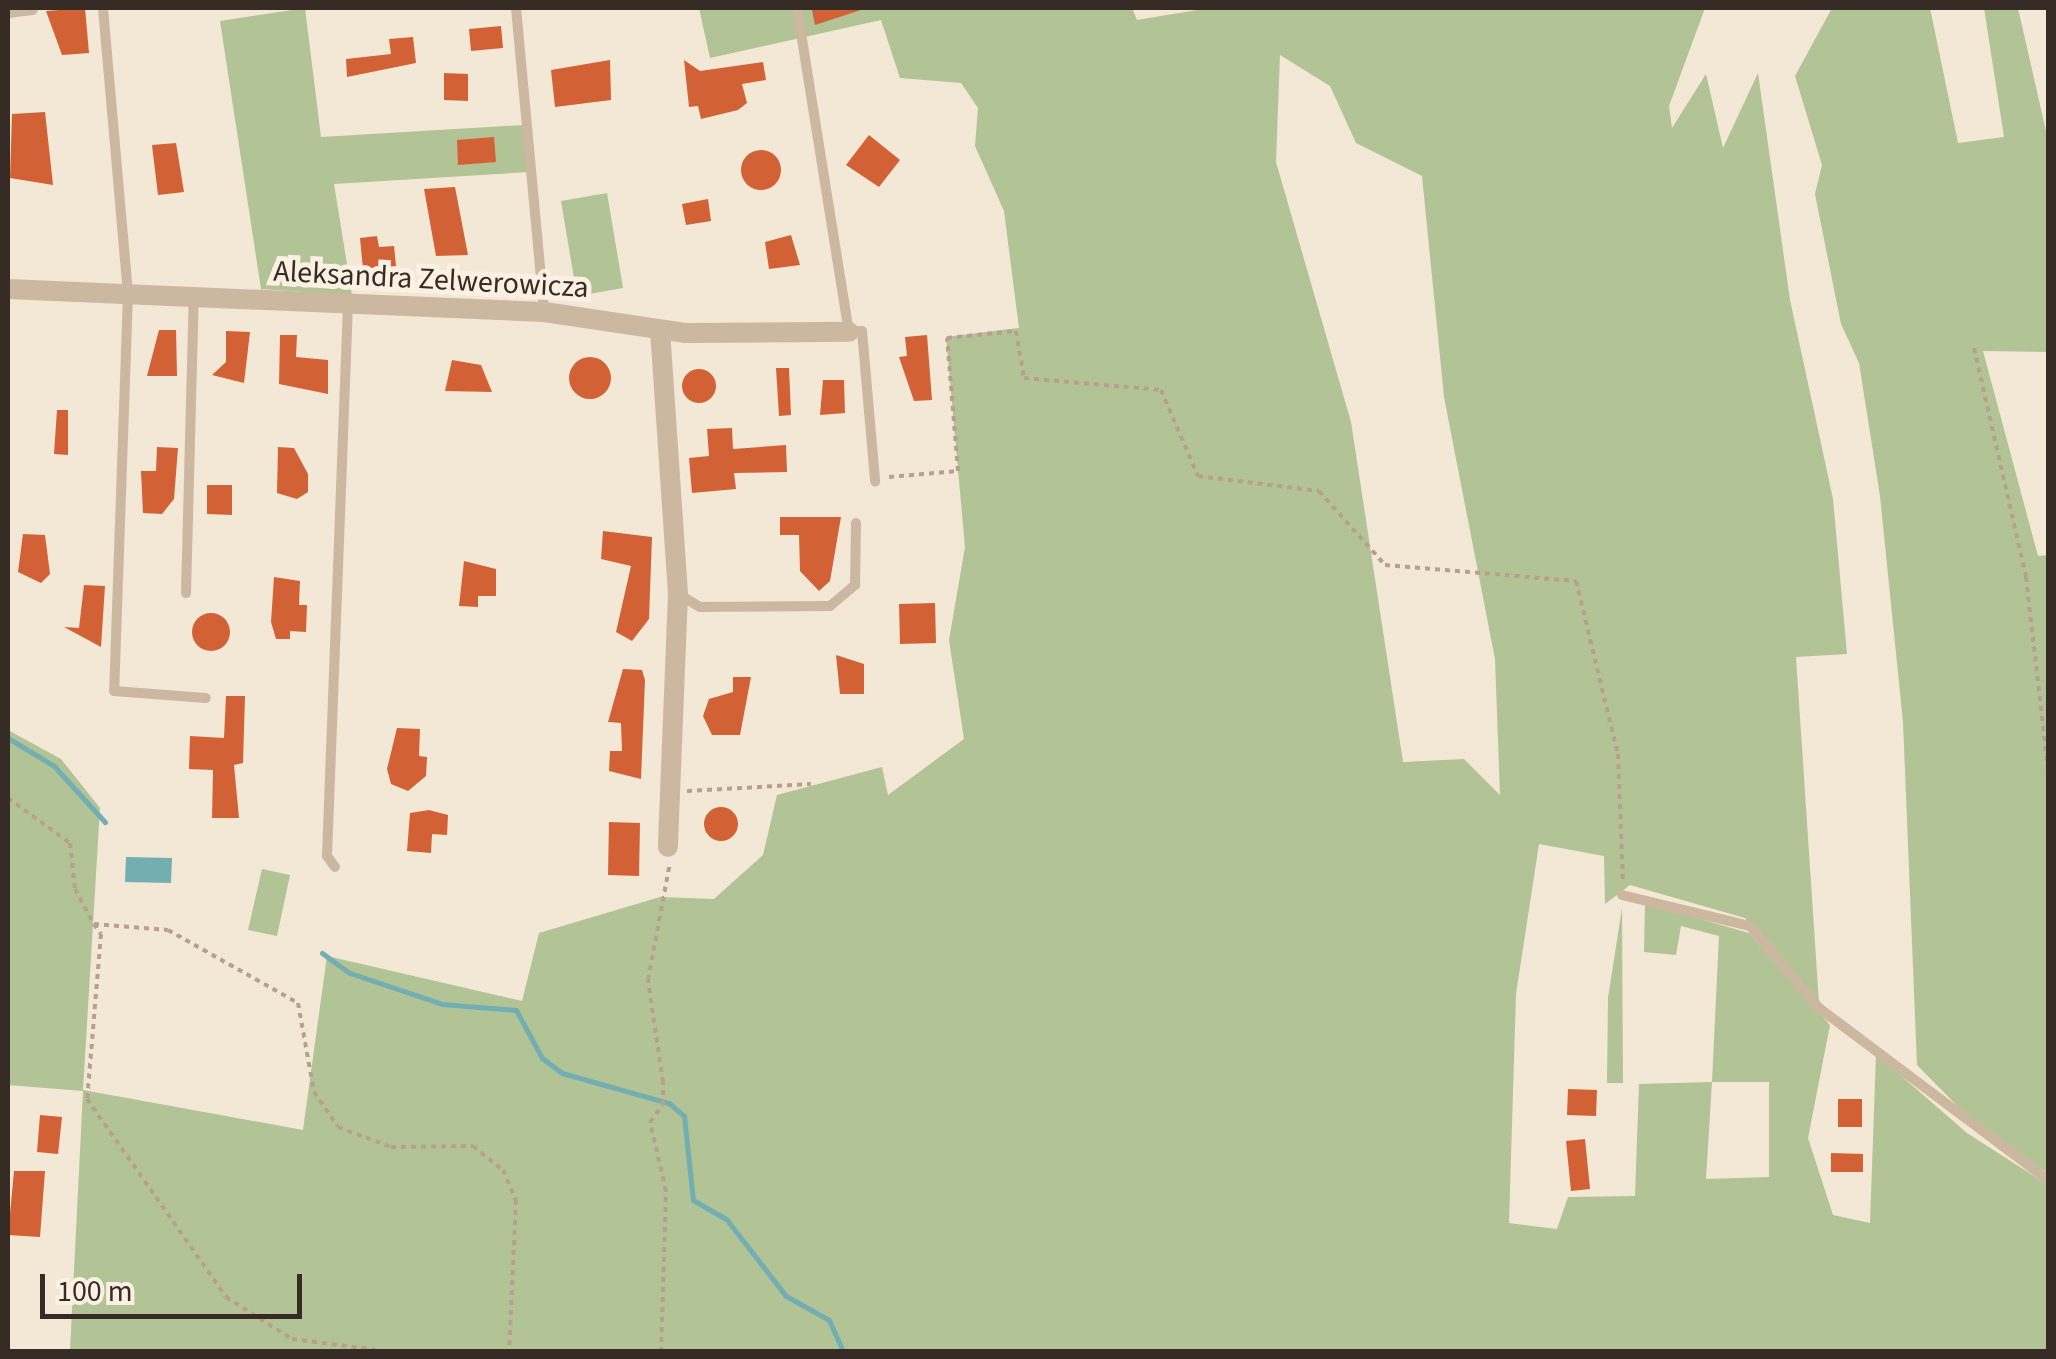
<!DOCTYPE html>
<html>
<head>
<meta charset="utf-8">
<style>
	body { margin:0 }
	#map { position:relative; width:2056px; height:1359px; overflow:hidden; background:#f3e7d6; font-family:"Source Sans 3",sans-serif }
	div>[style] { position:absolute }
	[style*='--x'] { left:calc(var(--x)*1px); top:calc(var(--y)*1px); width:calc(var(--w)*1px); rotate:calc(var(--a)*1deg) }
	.green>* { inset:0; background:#b2c395 }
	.water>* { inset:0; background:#73aeb3 }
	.stream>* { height:5px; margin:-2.5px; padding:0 2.5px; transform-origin:2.5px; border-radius:2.5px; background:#73aeb3 }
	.building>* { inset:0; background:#d26236 }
	.round { border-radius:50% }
	.path>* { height:4px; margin-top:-2px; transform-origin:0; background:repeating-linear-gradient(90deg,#b8a08c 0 5px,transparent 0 10px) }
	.lane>* { height:10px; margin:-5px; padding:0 5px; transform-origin:5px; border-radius:5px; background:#ccb7a1 }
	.street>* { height:20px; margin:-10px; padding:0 10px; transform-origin:10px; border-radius:10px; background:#ccb7a1 }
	span { translate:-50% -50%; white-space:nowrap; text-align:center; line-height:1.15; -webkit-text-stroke:10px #fbf1e3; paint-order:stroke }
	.street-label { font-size:30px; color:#362b25 }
	.frame { position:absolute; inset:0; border:10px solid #362b25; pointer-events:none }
	.scale { position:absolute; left:40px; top:1274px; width:262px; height:45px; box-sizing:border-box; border:5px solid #362b25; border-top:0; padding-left:12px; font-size:30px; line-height:35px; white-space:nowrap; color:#362b25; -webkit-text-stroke:8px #fbf1e3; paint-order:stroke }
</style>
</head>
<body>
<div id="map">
	<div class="green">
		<i style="clip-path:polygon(305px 8px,321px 137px,524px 125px,529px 172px,334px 184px,352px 295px,261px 289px,220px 21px)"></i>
		<i style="clip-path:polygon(evenodd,699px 8px,1132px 8px,1137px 20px,1209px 8px,1705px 8px,1669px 106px,1672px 128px,1706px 74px,1723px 148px,1758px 73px,1790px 300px,1833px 499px,1847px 654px,1796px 657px,1819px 1003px,1745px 918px,1630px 885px,1605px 904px,1604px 856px,1539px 844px,1516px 994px,1509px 1223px,1557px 1229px,1568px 1197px,1635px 1196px,1639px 1084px,1712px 1082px,1719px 936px,1681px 926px,1676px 955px,1644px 952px,1645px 903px,1749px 933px,1830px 1025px,1808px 1138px,1833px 1215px,1870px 1223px,1876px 1054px,1967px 1133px,2048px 1185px,2048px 1351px,70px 1351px,83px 1091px,8px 1085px,8px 730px,61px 759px,100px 808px,83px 1090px,303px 1130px,327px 956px,522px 1001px,539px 933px,660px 897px,714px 899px,763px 855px,777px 795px,882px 767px,888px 795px,964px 739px,949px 640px,965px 547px,946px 337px,1019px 328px,1004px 211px,975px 146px,978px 108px,961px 83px,900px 78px,881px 20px,710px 58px,699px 8px,1280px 55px,1330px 86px,1356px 143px,1422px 176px,1444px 397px,1495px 659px,1500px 795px,1464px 759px,1403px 762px,1351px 422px,1276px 162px,1280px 55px,699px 8px,1712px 1082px,1769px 1082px,1769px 1177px,1706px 1179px,1712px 1082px)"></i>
		<i style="clip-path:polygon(1832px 8px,1930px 8px,1958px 143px,2004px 137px,1984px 8px,2018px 8px,2048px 140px,2048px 352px,1983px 351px,2038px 556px,2048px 555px,2048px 1173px,1981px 1130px,1917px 1065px,1903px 722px,1880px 496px,1859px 363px,1841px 324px,1815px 194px,1822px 165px,1795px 76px)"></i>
		<i style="clip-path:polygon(607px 193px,623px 288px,577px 296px,561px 201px)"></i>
		<i style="clip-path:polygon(262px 869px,290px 875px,277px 936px,248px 930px)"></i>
		<i style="clip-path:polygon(1622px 908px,1623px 1083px,1607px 1083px,1608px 998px)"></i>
	</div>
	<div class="water">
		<i style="clip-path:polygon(126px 857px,172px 858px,171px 883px,125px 882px)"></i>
	</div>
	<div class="stream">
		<i style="--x:8;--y:738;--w:54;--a:31.3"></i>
		<i style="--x:54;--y:766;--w:76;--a:47.7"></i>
		<i style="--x:322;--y:953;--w:34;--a:36"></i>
		<i style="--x:350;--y:973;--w:97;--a:18.6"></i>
		<i style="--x:442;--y:1004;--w:74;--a:4.6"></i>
		<i style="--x:516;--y:1010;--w:55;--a:61.6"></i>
		<i style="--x:542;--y:1058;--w:25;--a:37"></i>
		<i style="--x:562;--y:1073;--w:111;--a:15.7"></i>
		<i style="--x:669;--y:1103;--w:20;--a:41"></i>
		<i style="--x:684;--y:1116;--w:84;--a:83.9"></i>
		<i style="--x:693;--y:1200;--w:39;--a:30"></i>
		<i style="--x:727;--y:1220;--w:96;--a:52.2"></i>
		<i style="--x:786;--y:1296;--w:49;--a:29.2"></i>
		<i style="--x:829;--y:1320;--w:35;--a:66"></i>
	</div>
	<div class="building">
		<i style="clip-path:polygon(85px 8px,89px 53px,62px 55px,46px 11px)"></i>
		<i style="clip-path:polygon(867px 8px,815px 25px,812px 10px,821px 8px)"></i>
		<i style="clip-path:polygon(501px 26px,503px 48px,471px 51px,469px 29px)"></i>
		<i style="clip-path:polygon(413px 37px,416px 63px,347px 77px,346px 59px,391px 54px,389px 39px)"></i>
		<i style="clip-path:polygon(610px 60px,611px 100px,555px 107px,551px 70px)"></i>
		<i style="clip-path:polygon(684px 60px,700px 71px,763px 62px,766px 80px,742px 84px,747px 103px,738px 110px,701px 119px,698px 106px,689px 107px)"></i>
		<i style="clip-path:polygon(444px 73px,468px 74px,468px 101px,444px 100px)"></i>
		<i style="clip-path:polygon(45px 112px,53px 185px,10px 178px,12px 114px)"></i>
		<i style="clip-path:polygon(869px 135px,900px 160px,879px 187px,846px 165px)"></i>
		<i style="clip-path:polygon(494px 137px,496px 162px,458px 165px,457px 140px)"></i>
		<i style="clip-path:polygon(176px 143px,184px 192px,158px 195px,152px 145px)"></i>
		<i class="round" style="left:741px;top:150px;width:40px;height:40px"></i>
		<i style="clip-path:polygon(455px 187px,468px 255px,436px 256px,424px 189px)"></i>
		<i style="clip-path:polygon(708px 199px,711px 221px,686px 225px,682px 204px)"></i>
		<i style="clip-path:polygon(791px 235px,800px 265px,769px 269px,765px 242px)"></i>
		<i style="clip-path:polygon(377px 236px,379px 247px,394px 246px,396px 266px,363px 269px,360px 238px)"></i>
		<i style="clip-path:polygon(159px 330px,176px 330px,177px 376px,147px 376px)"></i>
		<i style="clip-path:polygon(226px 331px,250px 332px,244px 383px,212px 375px,226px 362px)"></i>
		<i style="clip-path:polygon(280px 335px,297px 335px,296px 357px,328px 360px,328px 394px,279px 384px)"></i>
		<i style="clip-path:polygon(927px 335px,932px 400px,914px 401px,899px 357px,907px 356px,905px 337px)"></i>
		<i class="round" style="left:569px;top:357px;width:42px;height:42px"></i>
		<i style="clip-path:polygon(452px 360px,481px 365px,492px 392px,445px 391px)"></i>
		<i style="clip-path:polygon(776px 368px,789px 368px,791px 415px,779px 416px)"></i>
		<i class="round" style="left:682px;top:369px;width:34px;height:34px"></i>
		<i style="clip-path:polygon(823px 380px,844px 380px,845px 413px,820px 415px)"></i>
		<i style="clip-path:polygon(57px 410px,68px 410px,68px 455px,54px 454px)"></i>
		<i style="clip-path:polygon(732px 428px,733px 449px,786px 445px,787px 472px,734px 473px,736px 489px,692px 493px,689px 458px,709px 456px,707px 429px)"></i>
		<i style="clip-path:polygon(157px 447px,178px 448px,174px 499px,162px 514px,143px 513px,141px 471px,156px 471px)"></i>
		<i style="clip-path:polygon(278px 447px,294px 448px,308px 474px,308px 492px,297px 499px,277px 493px)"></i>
		<i style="clip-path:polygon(207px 485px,232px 485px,232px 515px,207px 514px)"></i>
		<i style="clip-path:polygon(780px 517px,841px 517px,830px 581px,819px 591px,800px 571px,799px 535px,780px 535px)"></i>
		<i style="clip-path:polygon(603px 531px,652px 537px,649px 619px,632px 641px,616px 632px,631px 566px,601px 559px)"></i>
		<i style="clip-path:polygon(23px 534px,45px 535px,50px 574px,41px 583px,18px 572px)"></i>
		<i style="clip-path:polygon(464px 561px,496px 569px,496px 596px,478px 596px,478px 607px,459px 606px)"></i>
		<i style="clip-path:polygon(274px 577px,300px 581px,299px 605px,307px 605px,306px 632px,290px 631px,290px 639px,276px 639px,271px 622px)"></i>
		<i style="clip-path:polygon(84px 585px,105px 586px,101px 647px,64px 627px,79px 628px)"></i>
		<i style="clip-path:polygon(935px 603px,936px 643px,900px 644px,899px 604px)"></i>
		<i class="round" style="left:192px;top:613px;width:38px;height:38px"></i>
		<i style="clip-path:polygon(836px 655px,864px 664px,864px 694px,840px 694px)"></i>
		<i style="clip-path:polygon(623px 669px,642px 670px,645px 680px,641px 779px,609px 771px,610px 751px,622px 751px,621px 723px,608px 722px)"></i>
		<i style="clip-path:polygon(733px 677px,751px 677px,740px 735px,712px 735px,703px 716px,709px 699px,733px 692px)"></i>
		<i style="clip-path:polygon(226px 696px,245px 696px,243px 763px,234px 765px,239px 818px,212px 818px,213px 770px,189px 769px,190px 736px,224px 738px)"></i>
		<i style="clip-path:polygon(397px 728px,420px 729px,419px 756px,427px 757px,426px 776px,408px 791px,391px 784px,387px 769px)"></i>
		<i class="round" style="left:704px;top:807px;width:34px;height:34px"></i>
		<i style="clip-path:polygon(429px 810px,448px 815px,447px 835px,432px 834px,431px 853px,407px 851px,410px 813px)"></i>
		<i style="clip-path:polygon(609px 822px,640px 823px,639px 876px,608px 875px)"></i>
		<i style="clip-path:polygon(1568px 1089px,1597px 1090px,1596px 1116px,1567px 1115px)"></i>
		<i style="clip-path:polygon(1838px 1099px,1862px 1099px,1862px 1127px,1838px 1127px)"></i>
		<i style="clip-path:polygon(40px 1115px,62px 1117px,58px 1154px,37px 1152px)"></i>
		<i style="clip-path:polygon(1585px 1139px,1590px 1189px,1571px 1191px,1566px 1141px)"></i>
		<i style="clip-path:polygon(1831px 1153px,1863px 1154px,1863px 1172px,1831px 1172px)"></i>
		<i style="clip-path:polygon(14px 1171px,45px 1171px,40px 1237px,8px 1235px)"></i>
	</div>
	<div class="path">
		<i style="--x:1974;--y:348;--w:235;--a:77.2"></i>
		<i style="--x:2026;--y:577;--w:194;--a:83.5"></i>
		<i style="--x:889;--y:477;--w:69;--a:-5"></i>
		<i style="--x:958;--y:471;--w:133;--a:-94.7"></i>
		<i style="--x:947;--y:338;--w:69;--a:-5.8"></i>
		<i style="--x:1016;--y:331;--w:48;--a:80.3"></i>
		<i style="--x:1024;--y:378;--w:138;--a:5"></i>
		<i style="--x:1161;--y:390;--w:94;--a:66.7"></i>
		<i style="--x:1198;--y:476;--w:122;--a:7.1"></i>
		<i style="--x:1319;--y:491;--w:99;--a:48.3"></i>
		<i style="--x:1385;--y:565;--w:192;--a:4.8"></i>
		<i style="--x:1576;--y:581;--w:178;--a:76.4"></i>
		<i style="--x:1618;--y:754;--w:128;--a:87.8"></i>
		<i style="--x:687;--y:791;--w:124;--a:-3.2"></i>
		<i style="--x:8;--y:798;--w:77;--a:36"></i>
		<i style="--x:70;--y:843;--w:46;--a:83.8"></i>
		<i style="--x:75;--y:889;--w:40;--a:62"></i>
		<i style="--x:94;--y:924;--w:74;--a:4.6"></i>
		<i style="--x:168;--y:930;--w:149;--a:29.3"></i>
		<i style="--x:298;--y:1003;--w:90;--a:79.8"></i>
		<i style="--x:314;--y:1092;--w:42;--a:55.6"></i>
		<i style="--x:338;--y:1127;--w:57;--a:20.7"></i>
		<i style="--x:391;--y:1147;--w:82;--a:-0.7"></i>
		<i style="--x:473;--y:1146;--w:38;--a:39"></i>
		<i style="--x:503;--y:1170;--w:33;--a:67"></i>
		<i style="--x:516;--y:1200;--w:152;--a:92.6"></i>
		<i style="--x:94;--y:924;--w:12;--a:55"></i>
		<i style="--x:101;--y:934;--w:166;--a:94.8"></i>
		<i style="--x:87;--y:1099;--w:242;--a:54.9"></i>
		<i style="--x:226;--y:1297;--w:78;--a:32.5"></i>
		<i style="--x:292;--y:1339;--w:101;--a:7.4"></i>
		<i style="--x:661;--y:1352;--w:161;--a:-88.2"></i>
		<i style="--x:666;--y:1191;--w:71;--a:-103.1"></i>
		<i style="--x:650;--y:1122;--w:21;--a:-53"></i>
		<i style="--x:663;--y:1105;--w:23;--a:-90"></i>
		<i style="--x:663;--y:1082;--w:103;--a:-98.4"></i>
		<i style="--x:648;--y:980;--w:120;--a:-79.4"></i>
	</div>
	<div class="lane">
		<i style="--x:103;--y:8;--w:287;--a:85"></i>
		<i style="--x:128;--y:294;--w:397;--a:92"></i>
		<i style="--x:114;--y:691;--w:92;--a:4.4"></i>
		<i style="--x:516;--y:8;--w:305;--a:84.7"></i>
		<i style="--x:797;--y:8;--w:328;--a:80.9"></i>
		<i style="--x:849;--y:332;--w:13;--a:-4"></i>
		<i style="--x:862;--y:331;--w:151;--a:85"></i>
		<i style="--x:8;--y:13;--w:25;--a:-7"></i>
		<i style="--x:186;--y:593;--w:296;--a:-88.5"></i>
		<i style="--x:680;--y:595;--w:23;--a:31"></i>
		<i style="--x:700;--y:607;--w:130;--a:-0.4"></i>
		<i style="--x:830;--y:606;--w:33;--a:-40"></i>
		<i style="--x:855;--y:585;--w:62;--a:-89.1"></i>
		<i style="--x:335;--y:867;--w:14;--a:-126"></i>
		<i style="--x:327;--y:856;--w:552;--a:-87.82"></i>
		<i style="--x:1622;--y:895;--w:132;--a:13.6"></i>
		<i style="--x:1750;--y:926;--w:107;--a:49.9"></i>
		<i style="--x:1819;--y:1008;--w:286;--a:36.9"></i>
	</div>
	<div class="street">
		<i style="--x:8;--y:289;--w:536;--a:2.46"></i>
		<i style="--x:544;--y:312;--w:144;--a:8.4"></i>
		<i style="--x:686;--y:333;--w:163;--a:-0.4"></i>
		<i style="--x:660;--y:330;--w:265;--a:86.1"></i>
		<i style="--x:678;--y:594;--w:253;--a:92.3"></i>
	</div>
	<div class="street-label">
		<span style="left:431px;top:280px;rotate:3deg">Aleksandra Zelwerowicza</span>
	</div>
	<div class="frame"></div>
	<div class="scale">100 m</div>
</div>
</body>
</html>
